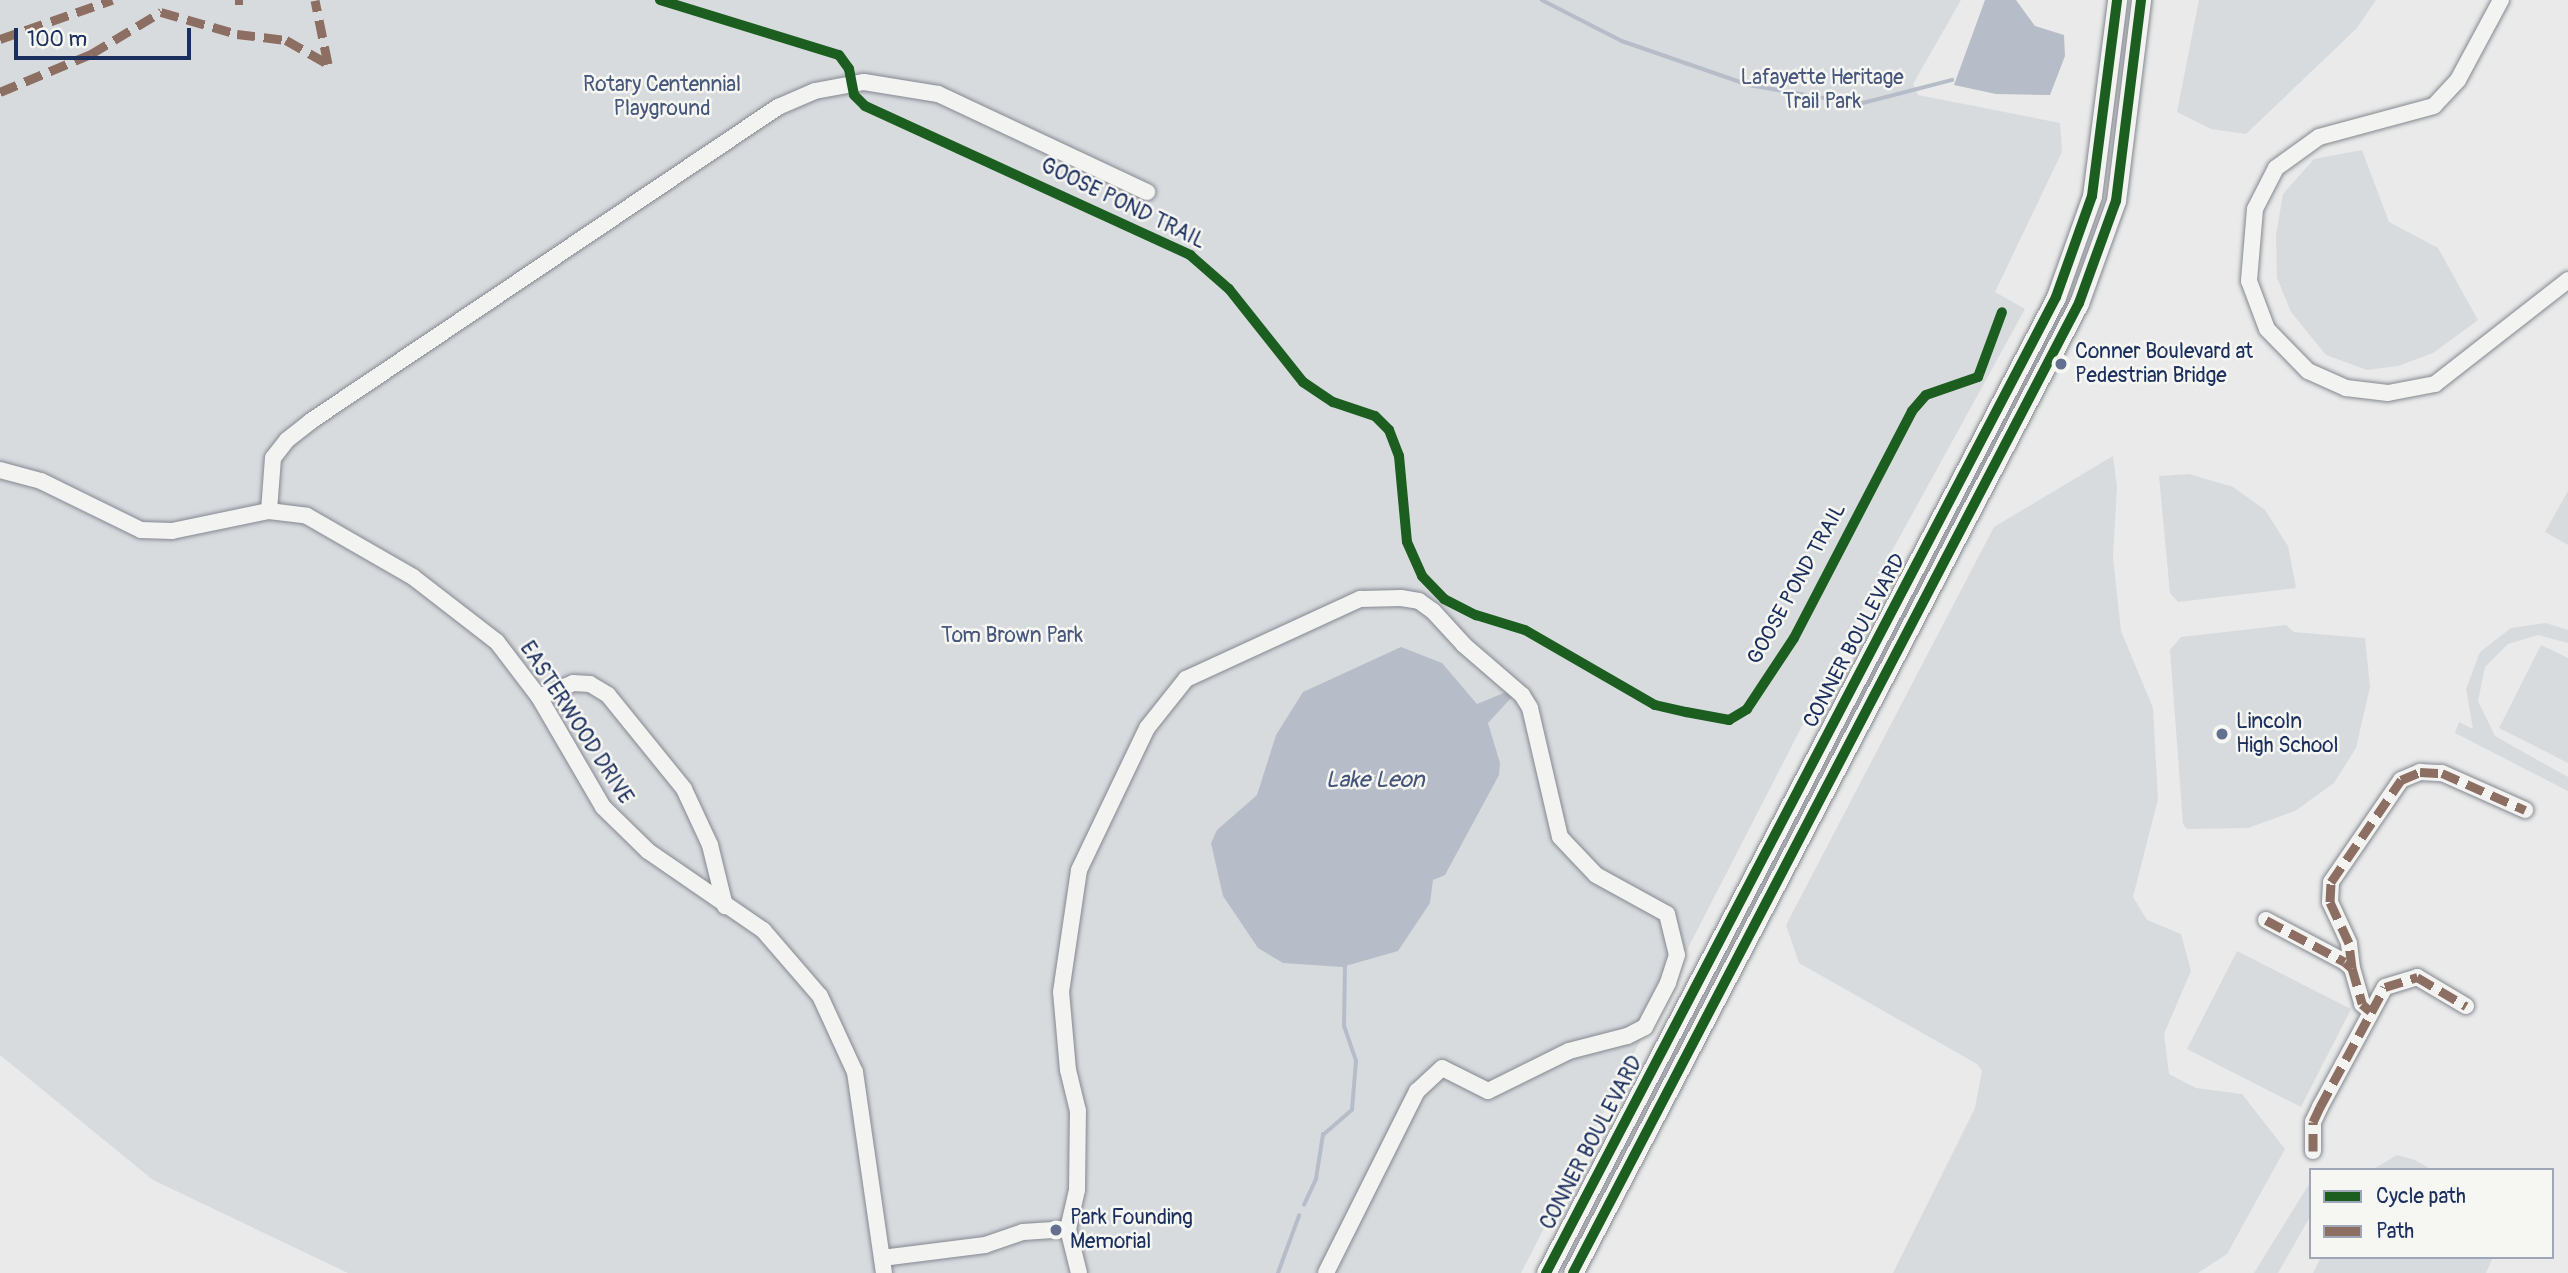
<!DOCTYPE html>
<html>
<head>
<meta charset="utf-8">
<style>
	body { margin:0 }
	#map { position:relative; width:2568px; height:1273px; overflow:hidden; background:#e9eae9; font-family:Pangolin,sans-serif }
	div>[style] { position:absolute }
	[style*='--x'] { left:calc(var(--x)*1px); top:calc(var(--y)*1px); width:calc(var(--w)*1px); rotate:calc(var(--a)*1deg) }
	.green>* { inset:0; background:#d8dbde }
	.water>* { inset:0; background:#b7bdc8 }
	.stream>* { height:3.5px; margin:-1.75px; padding:0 1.75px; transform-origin:1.75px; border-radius:1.75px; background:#b7bdc8 }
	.roads { filter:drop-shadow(0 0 2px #848890) drop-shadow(0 0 2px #848890) }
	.minor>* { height:16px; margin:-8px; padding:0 8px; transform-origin:8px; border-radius:8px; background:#f3f3f2 }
	.major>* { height:19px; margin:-9.5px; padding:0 9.5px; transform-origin:9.5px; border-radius:9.5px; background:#f3f3f2 }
	.quiet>* { height:9px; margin-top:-4.5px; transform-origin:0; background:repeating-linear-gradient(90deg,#8d6e63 0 18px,transparent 0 27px) }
	.cycleway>* { height:10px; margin:-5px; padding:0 5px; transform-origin:5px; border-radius:5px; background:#1b5e20 }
	.dots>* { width:19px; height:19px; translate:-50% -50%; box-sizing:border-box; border:4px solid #f6f6f2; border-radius:50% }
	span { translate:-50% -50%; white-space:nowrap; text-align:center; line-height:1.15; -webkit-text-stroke:5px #f6f6f2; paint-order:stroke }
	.park-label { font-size:21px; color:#47577c }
	.street-label { font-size:21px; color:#1b2f5e }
	.poi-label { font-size:21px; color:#1b2f5e }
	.left { translate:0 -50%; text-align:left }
	.water-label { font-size:23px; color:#44547a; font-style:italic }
	.legend { position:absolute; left:2309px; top:1168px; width:245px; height:91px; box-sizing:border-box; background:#f6f6f2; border:2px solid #9ea6b7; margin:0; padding:9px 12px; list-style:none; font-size:21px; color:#1b2f5e }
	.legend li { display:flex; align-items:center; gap:14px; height:35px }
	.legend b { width:35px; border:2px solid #9ea6b7 }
	.scale { position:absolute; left:14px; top:28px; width:177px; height:32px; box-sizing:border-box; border:4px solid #1b2f5e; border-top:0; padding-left:9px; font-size:21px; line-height:24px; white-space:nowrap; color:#1b2f5e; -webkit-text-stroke:5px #f6f6f2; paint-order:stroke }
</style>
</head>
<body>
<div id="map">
	<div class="green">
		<i style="clip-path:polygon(0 0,1961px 0,1913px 84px,1918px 95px,2060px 123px,2062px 152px,1995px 292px,2025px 309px,1893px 549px,1521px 1273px,348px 1273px,153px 1180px,0 1055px)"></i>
		<i style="clip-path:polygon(2199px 0,2376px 0,2357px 28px,2246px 134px,2211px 129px,2177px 112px)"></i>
		<i style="clip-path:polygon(2362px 150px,2389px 222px,2438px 248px,2478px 320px,2433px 353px,2398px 366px,2367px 370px,2326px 355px,2291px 312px,2277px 278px,2276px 235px,2283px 194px,2314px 159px)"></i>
		<i style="clip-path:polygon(2113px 456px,2117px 487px,2113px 557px,2121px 631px,2153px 708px,2158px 799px,2133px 897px,2147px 920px,2181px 934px,2191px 971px,2164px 1034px,2169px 1074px,2196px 1088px,2242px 1094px,2285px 1149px,2227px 1254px,2198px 1273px,1893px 1273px,1975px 1108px,1982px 1071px,1977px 1064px,1799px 963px,1786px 925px,1994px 527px)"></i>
		<i style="clip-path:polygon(2189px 474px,2233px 487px,2265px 510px,2288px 546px,2296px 588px,2178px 602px,2170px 593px,2159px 476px)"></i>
		<i style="clip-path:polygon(2568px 491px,2568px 545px,2545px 532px)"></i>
		<i style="clip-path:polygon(2546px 623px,2568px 630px,2568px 643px,2538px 635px,2508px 644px,2485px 667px,2478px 701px,2495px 736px,2568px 777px,2568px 791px,2455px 733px,2459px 722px,2473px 729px,2466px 689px,2480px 652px,2511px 628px)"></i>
		<i style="clip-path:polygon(2286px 625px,2294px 632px,2365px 638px,2370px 687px,2356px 748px,2334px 783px,2295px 811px,2248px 828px,2187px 829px,2183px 824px,2170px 650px,2181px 637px)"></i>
		<i style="clip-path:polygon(2541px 645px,2568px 658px,2568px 763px,2499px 728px)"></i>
		<i style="clip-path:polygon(2237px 951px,2351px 1009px,2301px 1107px,2187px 1049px)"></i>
		<i style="clip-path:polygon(2397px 1155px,2415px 1160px,2432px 1170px,2372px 1170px)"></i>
		<i style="clip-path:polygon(2311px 1181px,2311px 1215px,2278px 1273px,2254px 1273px)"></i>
		<i style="clip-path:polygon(2321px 1257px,2493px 1257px,2486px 1273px,2313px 1273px)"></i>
	</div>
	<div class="water">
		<i style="clip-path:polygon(1985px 0,2016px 0,2035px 26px,2064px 35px,2065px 56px,2050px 95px,1996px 94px,1954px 85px)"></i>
		<i style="clip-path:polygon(1401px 647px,1442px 663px,1477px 704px,1523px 685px,1488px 723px,1500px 763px,1499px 775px,1445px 875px,1433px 880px,1430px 903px,1398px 951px,1342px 967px,1283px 963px,1258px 948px,1223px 896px,1211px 843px,1217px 830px,1257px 795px,1276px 735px,1303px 692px)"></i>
	</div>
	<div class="stream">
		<i style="--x:1542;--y:0;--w:90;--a:27.1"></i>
		<i style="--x:1622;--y:41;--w:134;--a:19.1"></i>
		<i style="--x:1749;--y:85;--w:112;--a:9.8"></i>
		<i style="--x:1859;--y:104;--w:96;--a:-14.5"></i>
		<i style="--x:1304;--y:1205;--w:29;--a:-65"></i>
		<i style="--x:1316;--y:1179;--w:45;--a:-81"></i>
		<i style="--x:1323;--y:1135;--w:38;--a:-41"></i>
		<i style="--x:1352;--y:1110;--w:49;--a:-85.3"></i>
		<i style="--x:1356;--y:1061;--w:36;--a:-109"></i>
		<i style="--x:1344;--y:1027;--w:61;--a:-89.1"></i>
		<i style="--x:1278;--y:1273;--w:61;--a:-69.8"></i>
	</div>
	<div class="roads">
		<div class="minor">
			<i style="--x:2501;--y:0;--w:91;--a:118.3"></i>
			<i style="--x:2458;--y:80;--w:35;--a:133"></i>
			<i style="--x:2434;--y:106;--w:119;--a:164.9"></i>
			<i style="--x:2319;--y:137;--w:53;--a:144.2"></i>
			<i style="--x:2276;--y:168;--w:46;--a:117.1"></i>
			<i style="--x:2255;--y:209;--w:72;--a:94.8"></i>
			<i style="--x:2249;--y:281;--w:51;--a:69.4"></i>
			<i style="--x:2267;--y:329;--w:59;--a:45.7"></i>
			<i style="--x:2308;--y:371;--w:42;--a:24.1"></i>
			<i style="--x:2346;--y:388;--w:42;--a:6.8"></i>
			<i style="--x:2388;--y:393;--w:48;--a:-10.8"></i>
			<i style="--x:2435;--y:384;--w:169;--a:-38"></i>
			<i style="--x:0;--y:470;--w:42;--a:15"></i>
			<i style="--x:41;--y:481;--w:111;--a:26.1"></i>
			<i style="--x:141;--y:530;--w:31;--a:2"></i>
			<i style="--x:172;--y:531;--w:99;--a:-11.7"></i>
			<i style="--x:269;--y:511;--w:38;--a:7"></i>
			<i style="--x:307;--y:516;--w:122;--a:29.9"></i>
			<i style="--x:413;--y:577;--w:106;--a:37.7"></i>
			<i style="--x:497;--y:642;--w:69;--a:52.6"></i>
			<i style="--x:539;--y:697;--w:127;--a:59.8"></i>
			<i style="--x:603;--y:807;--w:63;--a:44.4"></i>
			<i style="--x:648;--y:851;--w:140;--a:34.5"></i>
			<i style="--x:763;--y:930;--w:87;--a:49.2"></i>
			<i style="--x:820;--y:996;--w:84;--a:65.3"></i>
			<i style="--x:855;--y:1072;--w:203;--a:81.8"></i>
			<i style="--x:269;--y:511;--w:53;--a:-85.7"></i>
			<i style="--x:273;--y:458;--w:23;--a:-52"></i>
			<i style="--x:287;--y:440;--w:31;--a:-38"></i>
			<i style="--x:311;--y:421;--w:563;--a:-33.92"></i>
			<i style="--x:778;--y:107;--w:40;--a:-23.4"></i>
			<i style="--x:815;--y:91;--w:50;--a:-10.4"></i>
			<i style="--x:864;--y:82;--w:75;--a:9.2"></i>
			<i style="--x:938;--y:94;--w:231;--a:25.1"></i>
			<i style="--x:539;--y:697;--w:37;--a:-22"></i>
			<i style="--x:573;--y:683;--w:17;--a:3"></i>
			<i style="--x:590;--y:684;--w:21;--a:31"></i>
			<i style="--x:608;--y:695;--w:121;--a:51"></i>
			<i style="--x:684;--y:789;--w:62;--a:65.1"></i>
			<i style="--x:710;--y:845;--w:63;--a:76.2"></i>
			<i style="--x:2266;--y:920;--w:89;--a:28"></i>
			<i style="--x:2345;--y:962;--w:9;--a:41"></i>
			<i style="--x:2352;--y:968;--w:37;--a:74"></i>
			<i style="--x:2362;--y:1004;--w:11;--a:41"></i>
			<i style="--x:2352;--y:968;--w:25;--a:-97"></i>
			<i style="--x:2349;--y:943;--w:45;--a:-114.9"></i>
			<i style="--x:2330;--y:902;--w:20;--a:-87"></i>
			<i style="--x:2331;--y:882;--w:124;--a:-55.5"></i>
			<i style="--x:2401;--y:780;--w:21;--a:-23"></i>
			<i style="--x:2420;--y:772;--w:22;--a:3"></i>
			<i style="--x:2442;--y:773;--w:91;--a:24"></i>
			<i style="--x:2313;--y:1151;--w:29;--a:-90"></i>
			<i style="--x:2313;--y:1122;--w:17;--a:-65"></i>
			<i style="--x:2320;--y:1107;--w:136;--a:-61.6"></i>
			<i style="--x:2385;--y:987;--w:34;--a:-17"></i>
			<i style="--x:2417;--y:977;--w:57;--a:30.6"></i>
			<i style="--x:882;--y:1258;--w:104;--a:-7.2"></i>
			<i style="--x:985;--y:1245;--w:40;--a:-18.9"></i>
			<i style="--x:1023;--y:1232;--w:45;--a:-3.8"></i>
			<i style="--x:1079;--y:1273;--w:45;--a:-104"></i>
			<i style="--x:1068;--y:1229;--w:40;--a:-77"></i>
			<i style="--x:1077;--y:1190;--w:79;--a:-89.3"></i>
			<i style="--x:1078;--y:1111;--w:42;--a:-103.7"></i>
			<i style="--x:1068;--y:1070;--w:78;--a:-95.1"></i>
			<i style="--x:1061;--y:992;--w:123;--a:-81.6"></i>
			<i style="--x:1079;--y:870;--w:157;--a:-64.4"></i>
			<i style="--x:1147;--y:728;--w:63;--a:-51.5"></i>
			<i style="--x:1186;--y:679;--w:192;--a:-24.7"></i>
			<i style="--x:1360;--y:599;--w:41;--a:-1.4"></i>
			<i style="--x:1401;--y:598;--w:18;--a:9"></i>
			<i style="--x:1419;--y:601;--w:17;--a:36"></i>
			<i style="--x:1433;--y:611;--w:46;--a:47.6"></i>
			<i style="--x:1464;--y:645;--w:77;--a:40.8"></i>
			<i style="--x:1522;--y:695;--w:15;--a:58"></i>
			<i style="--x:1530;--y:708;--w:132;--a:76.9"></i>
			<i style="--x:1560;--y:837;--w:52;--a:46.5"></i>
			<i style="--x:1596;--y:875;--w:81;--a:28.8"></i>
			<i style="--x:1667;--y:914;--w:42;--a:76.3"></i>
			<i style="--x:1677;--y:955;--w:29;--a:108"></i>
			<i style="--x:1668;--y:983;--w:50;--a:117.6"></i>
			<i style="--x:1645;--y:1027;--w:20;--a:153"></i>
			<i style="--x:1627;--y:1036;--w:60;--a:165.5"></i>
			<i style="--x:1569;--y:1051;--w:90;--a:153.7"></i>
			<i style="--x:1488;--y:1091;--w:51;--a:-153.4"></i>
			<i style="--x:1442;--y:1068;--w:34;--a:137"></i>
			<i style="--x:1417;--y:1091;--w:203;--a:116.6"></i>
		</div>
		<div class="major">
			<i style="--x:1546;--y:1273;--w:1101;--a:-62.41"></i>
			<i style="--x:2056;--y:297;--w:107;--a:-70.4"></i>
			<i style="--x:2092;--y:196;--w:198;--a:-82.7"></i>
			<i style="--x:1573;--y:1273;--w:1094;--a:-62.45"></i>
			<i style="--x:2079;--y:303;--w:109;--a:-70.1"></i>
			<i style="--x:2116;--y:201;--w:203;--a:-82.9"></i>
		</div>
	</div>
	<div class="quiet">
		<i style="--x:235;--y:0;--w:8;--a:0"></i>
		<i style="--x:0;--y:39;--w:119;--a:-19.2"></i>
		<i style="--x:0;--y:92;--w:99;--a:-22.7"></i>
		<i style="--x:91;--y:54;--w:82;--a:-31"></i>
		<i style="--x:161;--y:12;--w:79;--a:16.1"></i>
		<i style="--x:237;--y:34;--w:49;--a:7"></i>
		<i style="--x:286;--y:40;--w:48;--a:29.7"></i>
		<i style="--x:328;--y:64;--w:65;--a:-101.5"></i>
		<i style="--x:2266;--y:920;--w:89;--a:28"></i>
		<i style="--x:2345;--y:962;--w:9;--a:41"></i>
		<i style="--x:2352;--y:968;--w:37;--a:74"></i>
		<i style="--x:2362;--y:1004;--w:11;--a:41"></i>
		<i style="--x:2352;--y:968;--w:25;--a:-97"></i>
		<i style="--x:2349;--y:943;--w:45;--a:-114.9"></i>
		<i style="--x:2330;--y:902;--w:20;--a:-87"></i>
		<i style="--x:2331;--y:882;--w:124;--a:-55.5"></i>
		<i style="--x:2401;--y:780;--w:21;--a:-23"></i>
		<i style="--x:2420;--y:772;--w:22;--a:3"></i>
		<i style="--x:2442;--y:773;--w:91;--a:24"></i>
		<i style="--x:2313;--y:1151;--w:29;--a:-90"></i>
		<i style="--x:2313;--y:1122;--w:17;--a:-65"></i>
		<i style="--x:2320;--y:1107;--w:136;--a:-61.6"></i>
		<i style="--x:2385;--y:987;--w:34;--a:-17"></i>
		<i style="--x:2417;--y:977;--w:57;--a:30.6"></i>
	</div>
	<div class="cycleway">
		<i style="--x:660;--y:0;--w:187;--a:17.1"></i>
		<i style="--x:839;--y:55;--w:17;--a:54"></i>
		<i style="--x:849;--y:69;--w:26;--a:79"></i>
		<i style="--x:854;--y:95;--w:16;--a:45"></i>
		<i style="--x:865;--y:106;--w:358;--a:24.6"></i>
		<i style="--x:1190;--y:255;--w:52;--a:41.1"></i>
		<i style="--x:1229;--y:289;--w:119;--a:51.5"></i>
		<i style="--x:1303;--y:382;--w:36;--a:34"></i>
		<i style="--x:1333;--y:402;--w:44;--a:18.4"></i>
		<i style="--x:1375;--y:416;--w:20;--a:45"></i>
		<i style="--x:1389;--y:430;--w:28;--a:69"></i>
		<i style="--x:1399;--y:456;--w:86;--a:84.7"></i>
		<i style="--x:1407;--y:542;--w:37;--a:66"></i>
		<i style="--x:1422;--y:576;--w:32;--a:46"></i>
		<i style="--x:1444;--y:599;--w:36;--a:27"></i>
		<i style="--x:1476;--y:615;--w:51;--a:17"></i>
		<i style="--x:1525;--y:630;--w:150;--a:30"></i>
		<i style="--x:1655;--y:705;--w:32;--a:13"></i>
		<i style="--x:1686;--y:712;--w:44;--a:10.5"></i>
		<i style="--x:1729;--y:720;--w:21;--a:-31"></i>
		<i style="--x:1747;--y:709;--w:85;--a:-56.5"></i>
		<i style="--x:1794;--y:638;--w:256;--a:-62.5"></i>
		<i style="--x:1912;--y:411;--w:21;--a:-49"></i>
		<i style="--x:1926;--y:395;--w:55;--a:-19.1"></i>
		<i style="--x:1978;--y:377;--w:69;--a:-69.7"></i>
		<i style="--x:1546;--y:1273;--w:1101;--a:-62.41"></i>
		<i style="--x:2056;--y:297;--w:107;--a:-70.4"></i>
		<i style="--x:2092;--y:196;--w:198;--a:-82.7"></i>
		<i style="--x:1573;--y:1273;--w:1094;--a:-62.45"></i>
		<i style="--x:2079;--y:303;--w:109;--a:-70.1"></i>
		<i style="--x:2116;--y:201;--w:203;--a:-82.9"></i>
	</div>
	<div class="dots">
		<i style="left:2061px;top:364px;background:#63708f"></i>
		<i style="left:2222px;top:734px;background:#63708f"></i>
		<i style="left:1056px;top:1230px;background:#63708f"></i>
	</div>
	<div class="park-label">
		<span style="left:1822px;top:90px">Lafayette Heritage<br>Trail Park</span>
		<span style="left:662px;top:97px">Rotary Centennial<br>Playground</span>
		<span style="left:1012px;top:636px">Tom Brown Park</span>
	</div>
	<div class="street-label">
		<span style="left:1123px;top:204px;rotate:26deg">GOOSE POND TRAIL</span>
		<span style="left:1797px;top:584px;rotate:-61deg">GOOSE POND TRAIL</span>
		<span style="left:1855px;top:641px;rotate:-62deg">CONNER BOULEVARD</span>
		<span style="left:576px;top:723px;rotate:57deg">EASTERWOOD DRIVE</span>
		<span style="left:1592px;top:1143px;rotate:-62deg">CONNER BOULEVARD</span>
	</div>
	<div class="poi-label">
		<span class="left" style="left:2075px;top:364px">Conner Boulevard at<br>Pedestrian Bridge</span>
		<span class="left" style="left:2236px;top:734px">Lincoln<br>High School</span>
		<span class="left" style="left:1070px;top:1230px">Park Founding<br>Memorial</span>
	</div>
	<div class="water-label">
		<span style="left:1375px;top:780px">Lake Leon</span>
	</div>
	<ul class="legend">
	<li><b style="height:9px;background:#1b5e20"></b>Cycle path</li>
	<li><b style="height:9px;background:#8d6e63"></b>Path</li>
	</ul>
	<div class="scale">100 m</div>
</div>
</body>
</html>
